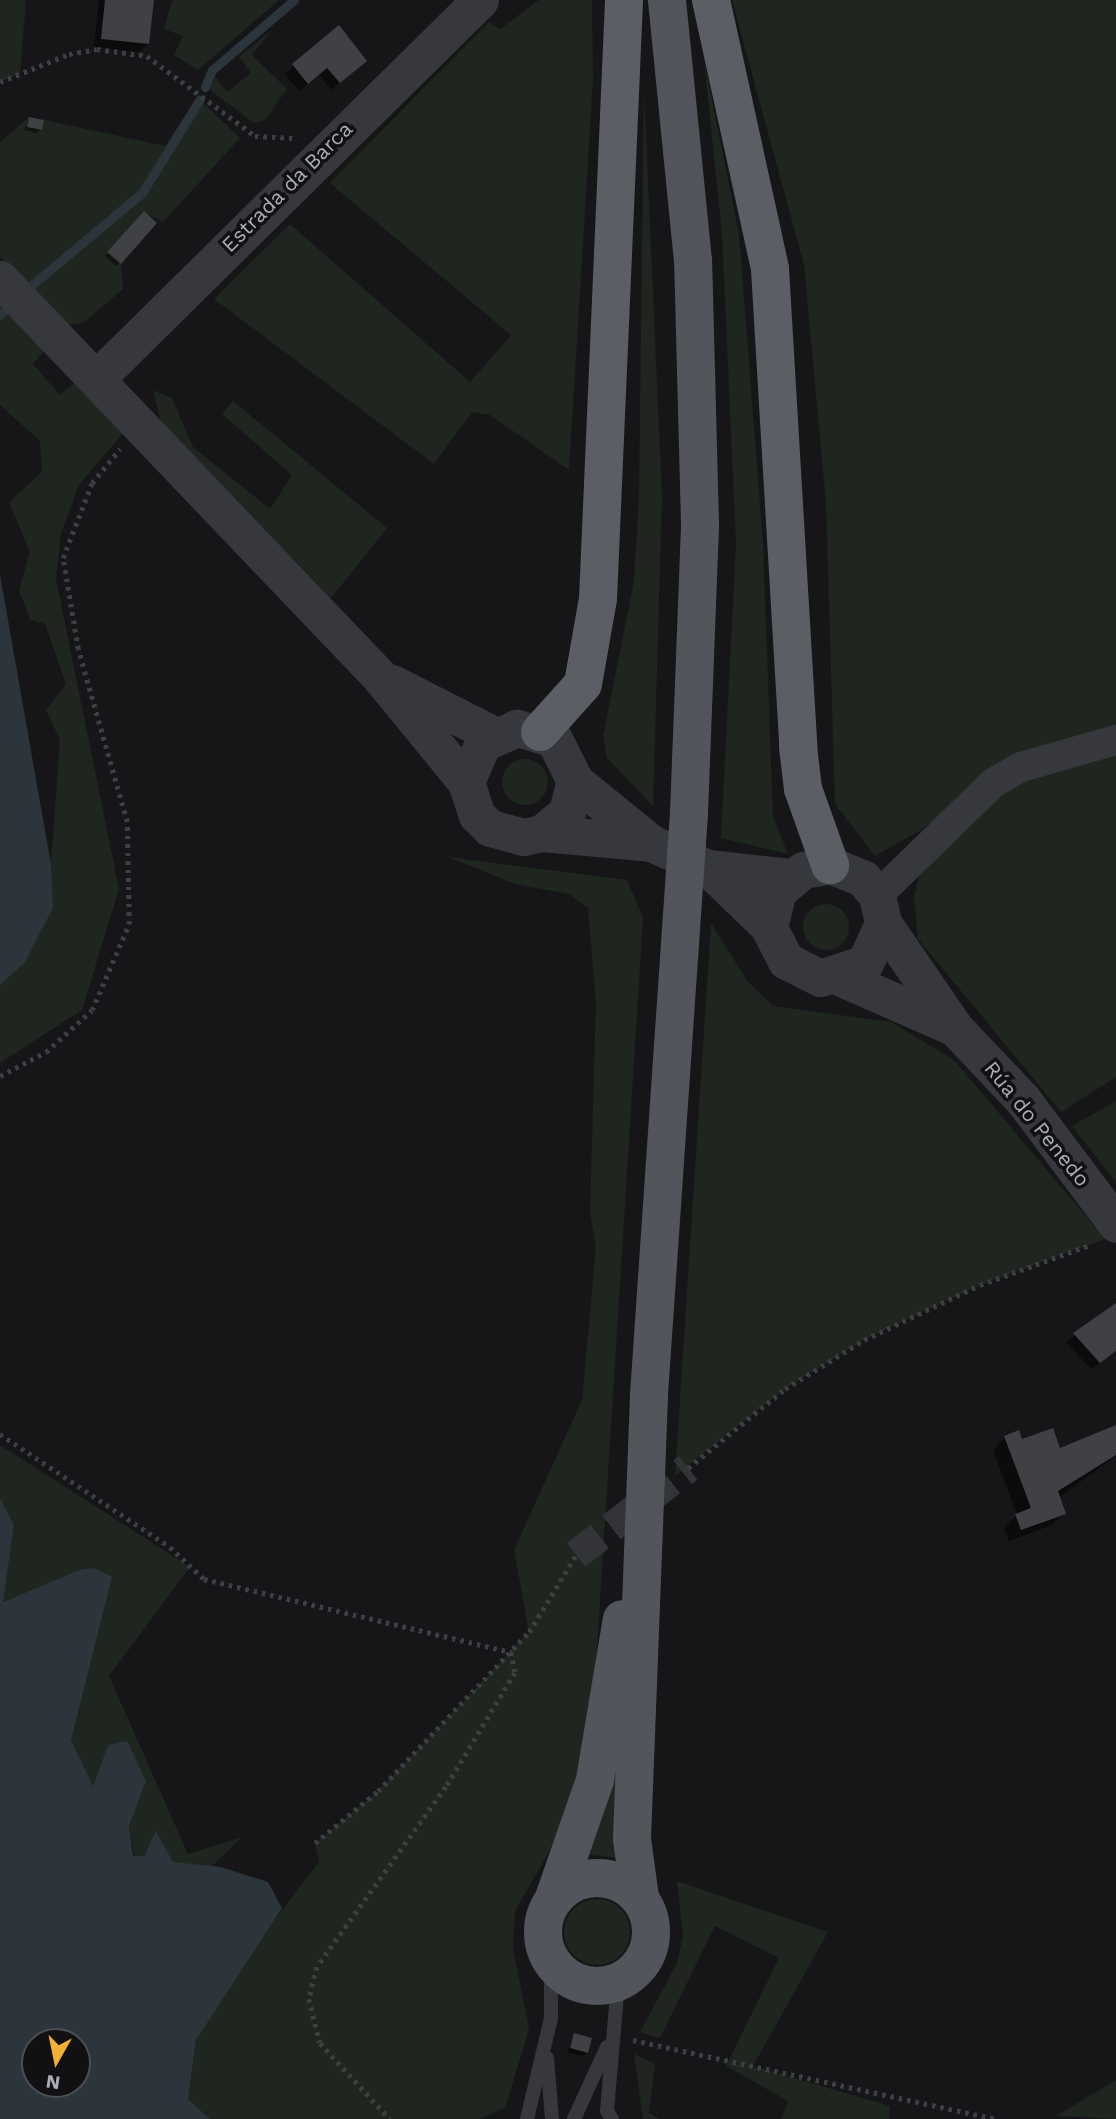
<!DOCTYPE html>
<html>
<head>
<meta charset="utf-8">
<style>
	body { margin:0 }
	#map { position:relative; width:1116px; height:2119px; overflow:hidden; background:#161618; font-family:"Work Sans",sans-serif }
	div>[style] { position:absolute }
	[style*='--x'] { left:calc(var(--x)*1px); top:calc(var(--y)*1px); width:calc(var(--w)*1px); rotate:calc(var(--a)*1deg) }
	.green>* { inset:0; background:#1e261f }
	.round { border-radius:50% }
	.water>* { inset:0; background:#2c353c }
	.shadow>* { inset:0; background:#0007 }
	.stream>* { height:9px; margin:-4.5px; padding:0 4.5px; transform-origin:4.5px; border-radius:4.5px; background:#2c353c }
	.building>* { inset:0; background:#404145 }
	.minor-tunnel>* { height:30px; margin-top:-15px; transform-origin:0; background:repeating-linear-gradient(90deg,#333438 0 30px,transparent 0 45px) }
	.path>* { height:4.5px; margin-top:-2.25px; transform-origin:0; background:repeating-linear-gradient(90deg,#3d3f44 0 3.5px,transparent 0 8.5px) }
	.service>* { height:14px; margin:-7px; padding:0 7px; transform-origin:7px; border-radius:7px; background:#37383d }
	.minor>* { height:30px; margin:-15px; padding:0 15px; transform-origin:15px; border-radius:15px; background:#37383d }
	.tertiary>* { height:37px; margin:-18.5px; padding:0 18.5px; transform-origin:18.5px; border-radius:18.5px; background:#37383d }
	.primary>* { height:38px; margin:-19px; padding:0 19px; transform-origin:19px; border-radius:19px; background:#53555c }
	.primary>.ring { margin:-19px; padding:0; box-sizing:content-box; background:none; border:38px solid #53555c; border-radius:50% }
	.trunk>* { height:38px; margin:-19px; padding:0 19px; transform-origin:19px; border-radius:19px; background:#5b5e65 }
	span { translate:-50% -50%; white-space:nowrap; text-align:center; line-height:1.15; -webkit-text-stroke:7px #111113; paint-order:stroke }
	.street-label { font-size:21px; color:#a8adb8 }
	.north { position:absolute; left:21px; top:2028px; width:70px; height:70px; box-sizing:border-box; background:#111113; border:2px solid #4d4f55; border-radius:50%; rotate:189deg; font-size:19px; font-weight:700; line-height:28px; text-align:center; color:#a8adb8 }
	.north::after { content:''; display:block; margin:auto; width:24px; height:32px; background:#f2b134; clip-path:polygon(50% 0,100% 100%,50% 72%,0 100%) }
</style>
</head>
<body>
<div id="map">
	<div class="green">
		<i style="clip-path:polygon(0 0,26px 0,20px 74px,0 82px)"></i>
		<i style="clip-path:polygon(172px 0,279px 0,198px 70px,174px 55px,183px 36px,164px 29px)"></i>
		<i style="clip-path:polygon(539px 0,592px 0,593px 80px,569px 470px,490px 415px,472px 412px,434px 464px,214px 299px,290px 224px,470px 382px,511px 335px,330px 183px,489px 22px,500px 29px)"></i>
		<i style="clip-path:polygon(732px 0,1116px 0,1116px 729px,1017px 757px,921px 830px,875px 856px,835px 804px,826px 503px,804px 265px)"></i>
		<i style="clip-path:polygon(271px 31px,252px 55px,287px 89px,264px 121px,254px 123px,210px 90px,215px 77px,227px 92px,251px 73px,239px 57px)"></i>
		<i style="clip-path:polygon(704px 60px,739px 234px,763px 544px,773px 816px,788px 854px,721px 838px,736px 544px,722px 233px)"></i>
		<i style="clip-path:polygon(644px 91px,662px 496px,653px 806px,607px 758px,603px 736px,634px 582px,639px 495px)"></i>
		<i style="clip-path:polygon(197px 97px,240px 138px,163px 222px,143px 212px,107px 252px,121px 264px,123px 289px,83px 323px,67px 325px,0 257px,0 142px,29px 117px,27px 127px,42px 130px,44px 120px,165px 146px)"></i>
		<i style="clip-path:polygon(0 301px,47px 347px,33px 364px,60px 395px,79px 379px,123px 433px,79px 485px,61px 533px,56px 579px,119px 889px,82px 1010px,0 1063px,0 575px,51px 862px,60px 740px,46px 710px,66px 684px,45px 624px,30px 620px,19px 590px,30px 552px,9px 502px,42px 472px,40px 441px,0 405px)"></i>
		<i style="clip-path:polygon(153px 390px,172px 398px,193px 447px,270px 509px,292px 475px,222px 414px,233px 401px,387px 528px,331px 598px,161px 422px)"></i>
		<i style="clip-path:polygon(1116px 749px,1116px 1077px,1061px 1112px,918px 939px,914px 897px,921px 867px,1001px 791px,1025px 777px)"></i>
		<i class="round" style="left:502px;top:759px;width:46px;height:46px"></i>
		<i style="clip-path:polygon(448px 857px,627px 880px,643px 918px,594px 1696px,567px 1820px,515px 1911px,513px 1948px,529px 2029px,505px 2108px,479px 2119px,210px 2119px,188px 2099px,196px 2040px,258px 1941px,319px 1862px,315px 1843px,378px 1791px,529px 1632px,514px 1550px,582px 1400px,596px 1247px,590px 1212px,596px 1001px,588px 908px,569px 894px,515px 884px)"></i>
		<i class="round" style="left:803px;top:904px;width:46px;height:46px"></i>
		<i style="clip-path:polygon(711px 923px,748px 982px,773px 1006px,891px 1022px,954px 1060px,1105px 1239px,980px 1285px,864px 1340px,785px 1389px,675px 1476px)"></i>
		<i style="clip-path:polygon(1116px 1101px,1116px 1182px,1072px 1126px)"></i>
		<i style="clip-path:polygon(0 1445px,190px 1567px,109px 1676px,188px 1854px,242px 1837px,211px 1867px,173px 1862px,156px 1832px,144px 1856px,134px 1856px,129px 1826px,146px 1781px,108px 1745px,93px 1786px,71px 1740px,82px 1689px,79px 1570px,2px 1602px,14px 1525px,0 1498px)"></i>
		<i style="clip-path:polygon(627px 1666px,620px 1858px,583px 1854px)"></i>
		<i style="clip-path:polygon(677px 1881px,828px 1932px,753px 2066px,890px 2106px,889px 2119px,781px 2119px,788px 2101px,726px 2066px,779px 1958px,715px 1926px,660px 2038px,640px 2032px,677px 1963px,683px 1936px)"></i>
		<i class="round" style="left:564px;top:1899px;width:66px;height:66px"></i>
		<i style="clip-path:polygon(634px 2054px,655px 2064px,649px 2113px,660px 2119px,643px 2119px)"></i>
		<i style="clip-path:polygon(1116px 2080px,1116px 2119px,1056px 2116px)"></i>
	</div>
	<div class="water">
		<i style="clip-path:polygon(0 575px,51px 866px,53px 908px,25px 962px,0 985px)"></i>
		<i style="clip-path:polygon(evenodd,0 1498px,14px 1525px,3px 1602px,79px 1570px,94px 1568px,112px 1577px,71px 1740px,93px 1786px,108px 1745px,127px 1741px,146px 1781px,129px 1826px,133px 1856px,144px 1856px,156px 1831px,173px 1862px,221px 1867px,268px 1882px,282px 1908px,196px 2040px,188px 2099px,210px 2119px,0 2119px,0 1498px,35px 2042px,77px 2042px,77px 2084px,35px 2084px,35px 2042px)"></i>
	</div>
	<div class="shadow">
		<i style="clip-path:polygon(99px 0,152px 0,148px 44px,139px 52px,94px 47px)"></i>
		<i style="clip-path:polygon(338px 28px,357px 68px,331px 90px,319px 75px,299px 91px,285px 74px)"></i>
		<i style="clip-path:polygon(29px 119px,41px 129px,37px 133px,24px 130px)"></i>
		<i style="clip-path:polygon(144px 214px,155px 223px,116px 266px,105px 256px)"></i>
		<i style="clip-path:polygon(1116px 1305px,1116px 1351px,1091px 1369px,1066px 1342px)"></i>
		<i style="clip-path:polygon(1116px 1427px,1116px 1456px,1058px 1498px,1064px 1513px,1052px 1525px,1009px 1541px,1004px 1528px,1017px 1515px,993px 1450px,1005px 1438px,1059px 1450px)"></i>
		<i style="clip-path:polygon(574px 2035px,587px 2052px,583px 2056px,567px 2052px)"></i>
	</div>
	<div class="stream">
		<i style="--x:205;--y:87;--w:18;--a:-68"></i>
		<i style="--x:212;--y:70;--w:108;--a:-40.5"></i>
		<i style="--x:27;--y:289;--w:150;--a:-39.9"></i>
		<i style="--x:142;--y:193;--w:110;--a:-58.3"></i>
		<i style="--x:0;--y:315;--w:10;--a:-45"></i>
	</div>
	<div class="building">
		<i style="clip-path:polygon(105px 0,154px 0,149px 44px,101px 39px)"></i>
		<i style="clip-path:polygon(339px 25px,367px 61px,340px 83px,327px 68px,308px 84px,292px 64px)"></i>
		<i style="clip-path:polygon(29px 117px,44px 120px,42px 130px,27px 127px)"></i>
		<i style="clip-path:polygon(144px 211px,157px 223px,121px 264px,107px 252px)"></i>
		<i style="clip-path:polygon(1116px 1303px,1116px 1351px,1100px 1363px,1073px 1333px)"></i>
		<i style="clip-path:polygon(1116px 1425px,1116px 1455px,1058px 1491px,1066px 1514px,1021px 1530px,1015px 1514px,1031px 1508px,1004px 1436px,1019px 1430px,1022px 1439px,1053px 1428px,1060px 1448px)"></i>
		<i style="clip-path:polygon(574px 2033px,592px 2038px,588px 2053px,570px 2048px)"></i>
	</div>
	<div class="minor-tunnel">
		<i style="--x:576;--y:1555;--w:142;--a:-37.8"></i>
	</div>
	<div class="path">
		<i style="--x:0;--y:82;--w:74;--a:-22.1"></i>
		<i style="--x:69;--y:54;--w:28;--a:-10"></i>
		<i style="--x:97;--y:49;--w:50;--a:8"></i>
		<i style="--x:147;--y:56;--w:134;--a:36.5"></i>
		<i style="--x:255;--y:136;--w:40;--a:2.9"></i>
		<i style="--x:0;--y:1076;--w:52;--a:-27.6"></i>
		<i style="--x:46;--y:1052;--w:62;--a:-42.4"></i>
		<i style="--x:92;--y:1010;--w:94;--a:-66.7"></i>
		<i style="--x:129;--y:924;--w:102;--a:-91.1"></i>
		<i style="--x:127;--y:822;--w:180;--a:-105.8"></i>
		<i style="--x:78;--y:649;--w:92;--a:-99.4"></i>
		<i style="--x:63;--y:558;--w:80;--a:-68.9"></i>
		<i style="--x:92;--y:483;--w:44;--a:-50.5"></i>
		<i style="--x:0;--y:1434;--w:204;--a:33.6"></i>
		<i style="--x:170;--y:1547;--w:47;--a:43.3"></i>
		<i style="--x:204;--y:1579;--w:316;--a:13.4"></i>
		<i style="--x:511;--y:1652;--w:21;--a:79"></i>
		<i style="--x:515;--y:1673;--w:133;--a:121.2"></i>
		<i style="--x:446;--y:1787;--w:221;--a:125.6"></i>
		<i style="--x:317;--y:1967;--w:33;--a:104"></i>
		<i style="--x:309;--y:1999;--w:45;--a:76"></i>
		<i style="--x:320;--y:2043;--w:103;--a:47.4"></i>
		<i style="--x:688;--y:1468;--w:125;--a:-39.2"></i>
		<i style="--x:785;--y:1389;--w:93;--a:-31.8"></i>
		<i style="--x:864;--y:1340;--w:128;--a:-25.4"></i>
		<i style="--x:980;--y:1285;--w:119;--a:-20.1"></i>
		<i style="--x:315;--y:1843;--w:82;--a:-39.5"></i>
		<i style="--x:378;--y:1791;--w:219;--a:-46.5"></i>
		<i style="--x:529;--y:1632;--w:90;--a:-58.6"></i>
		<i style="--x:633;--y:2040;--w:371;--a:12.3"></i>
	</div>
	<div class="service">
		<i style="--x:547;--y:2058;--w:61;--a:85.3"></i>
		<i style="--x:527;--y:2119;--w:104;--a:-76.6"></i>
		<i style="--x:551;--y:2018;--w:57;--a:-90"></i>
		<i style="--x:574;--y:2119;--w:79;--a:-65.4"></i>
		<i style="--x:612;--y:2119;--w:9;--a:-122"></i>
		<i style="--x:607;--y:2111;--w:128;--a:-85.1"></i>
	</div>
	<div class="minor">
		<i style="--x:877;--y:896;--w:162;--a:-44.2"></i>
		<i style="--x:993;--y:783;--w:32;--a:-30"></i>
		<i style="--x:1021;--y:767;--w:99;--a:-15.9"></i>
	</div>
	<div class="tertiary">
		<i style="--x:0;--y:279;--w:550;--a:46.33"></i>
		<i style="--x:380;--y:677;--w:136;--a:50.7"></i>
		<i style="--x:466;--y:782;--w:35;--a:72"></i>
		<i style="--x:477;--y:815;--w:18;--a:45"></i>
		<i style="--x:490;--y:828;--w:35;--a:15"></i>
		<i style="--x:524;--y:837;--w:18;--a:-13"></i>
		<i style="--x:542;--y:833;--w:33;--a:-40"></i>
		<i style="--x:567;--y:812;--w:32;--a:-76"></i>
		<i style="--x:575;--y:781;--w:47;--a:-116.6"></i>
		<i style="--x:554;--y:739;--w:39;--a:-163"></i>
		<i style="--x:517;--y:728;--w:37;--a:156"></i>
		<i style="--x:483;--y:743;--w:43;--a:113.6"></i>
		<i style="--x:97;--y:378;--w:538;--a:-44.62"></i>
		<i style="--x:392;--y:683;--w:114;--a:27"></i>
		<i style="--x:575;--y:781;--w:98;--a:39.2"></i>
		<i style="--x:651;--y:843;--w:62;--a:23.7"></i>
		<i style="--x:708;--y:868;--w:83;--a:6.2"></i>
		<i style="--x:542;--y:833;--w:109;--a:5.2"></i>
		<i style="--x:708;--y:868;--w:85;--a:44"></i>
		<i style="--x:883;--y:923;--w:44;--a:114.2"></i>
		<i style="--x:865;--y:963;--w:47;--a:161.6"></i>
		<i style="--x:820;--y:978;--w:38;--a:-153"></i>
		<i style="--x:786;--y:961;--w:38;--a:-117"></i>
		<i style="--x:769;--y:927;--w:37;--a:-76"></i>
		<i style="--x:778;--y:891;--w:33;--a:-40"></i>
		<i style="--x:803;--y:870;--w:27;--a:-10"></i>
		<i style="--x:830;--y:865;--w:35;--a:22"></i>
		<i style="--x:863;--y:878;--w:23;--a:52"></i>
		<i style="--x:877;--y:896;--w:28;--a:77"></i>
		<i style="--x:883;--y:923;--w:127;--a:55.6"></i>
		<i style="--x:955;--y:1028;--w:99;--a:46.6"></i>
		<i style="--x:1023;--y:1100;--w:155;--a:53.1"></i>
		<i style="--x:839;--y:977;--w:127;--a:23.7"></i>
	</div>
	<div class="primary">
		<i class="ring" style="left:543px;top:1878px;width:70px;height:70px"></i>
		<i style="--x:554;--y:1898;--w:125;--a:-70.8"></i>
		<i style="--x:595;--y:1780;--w:163;--a:-80.5"></i>
		<i style="--x:640;--y:1898;--w:60;--a:-97.7"></i>
		<i style="--x:632;--y:1839;--w:445;--a:-87.8"></i>
		<i style="--x:649;--y:1394;--w:582;--a:-86.06"></i>
		<i style="--x:689;--y:813;--w:289;--a:-87.8"></i>
		<i style="--x:700;--y:524;--w:263;--a:-91.5"></i>
		<i style="--x:693;--y:261;--w:262;--a:-95.7"></i>
	</div>
	<div class="trunk">
		<i style="--x:711;--y:0;--w:275;--a:77.6"></i>
		<i style="--x:770;--y:269;--w:479;--a:86.6"></i>
		<i style="--x:798;--y:747;--w:42;--a:83.2"></i>
		<i style="--x:803;--y:789;--w:81;--a:70.4"></i>
		<i style="--x:540;--y:732;--w:64;--a:-48.1"></i>
		<i style="--x:583;--y:684;--w:86;--a:-80"></i>
		<i style="--x:598;--y:599;--w:600;--a:-87.51"></i>
	</div>
	<div class="street-label">
		<span style="left:287px;top:187px;rotate:-45deg">Estrada da Barca</span>
		<span style="left:1037px;top:1124px;rotate:51deg">Rúa do Penedo</span>
	</div>
	<div class="north">N</div>
</div>
</body>
</html>
